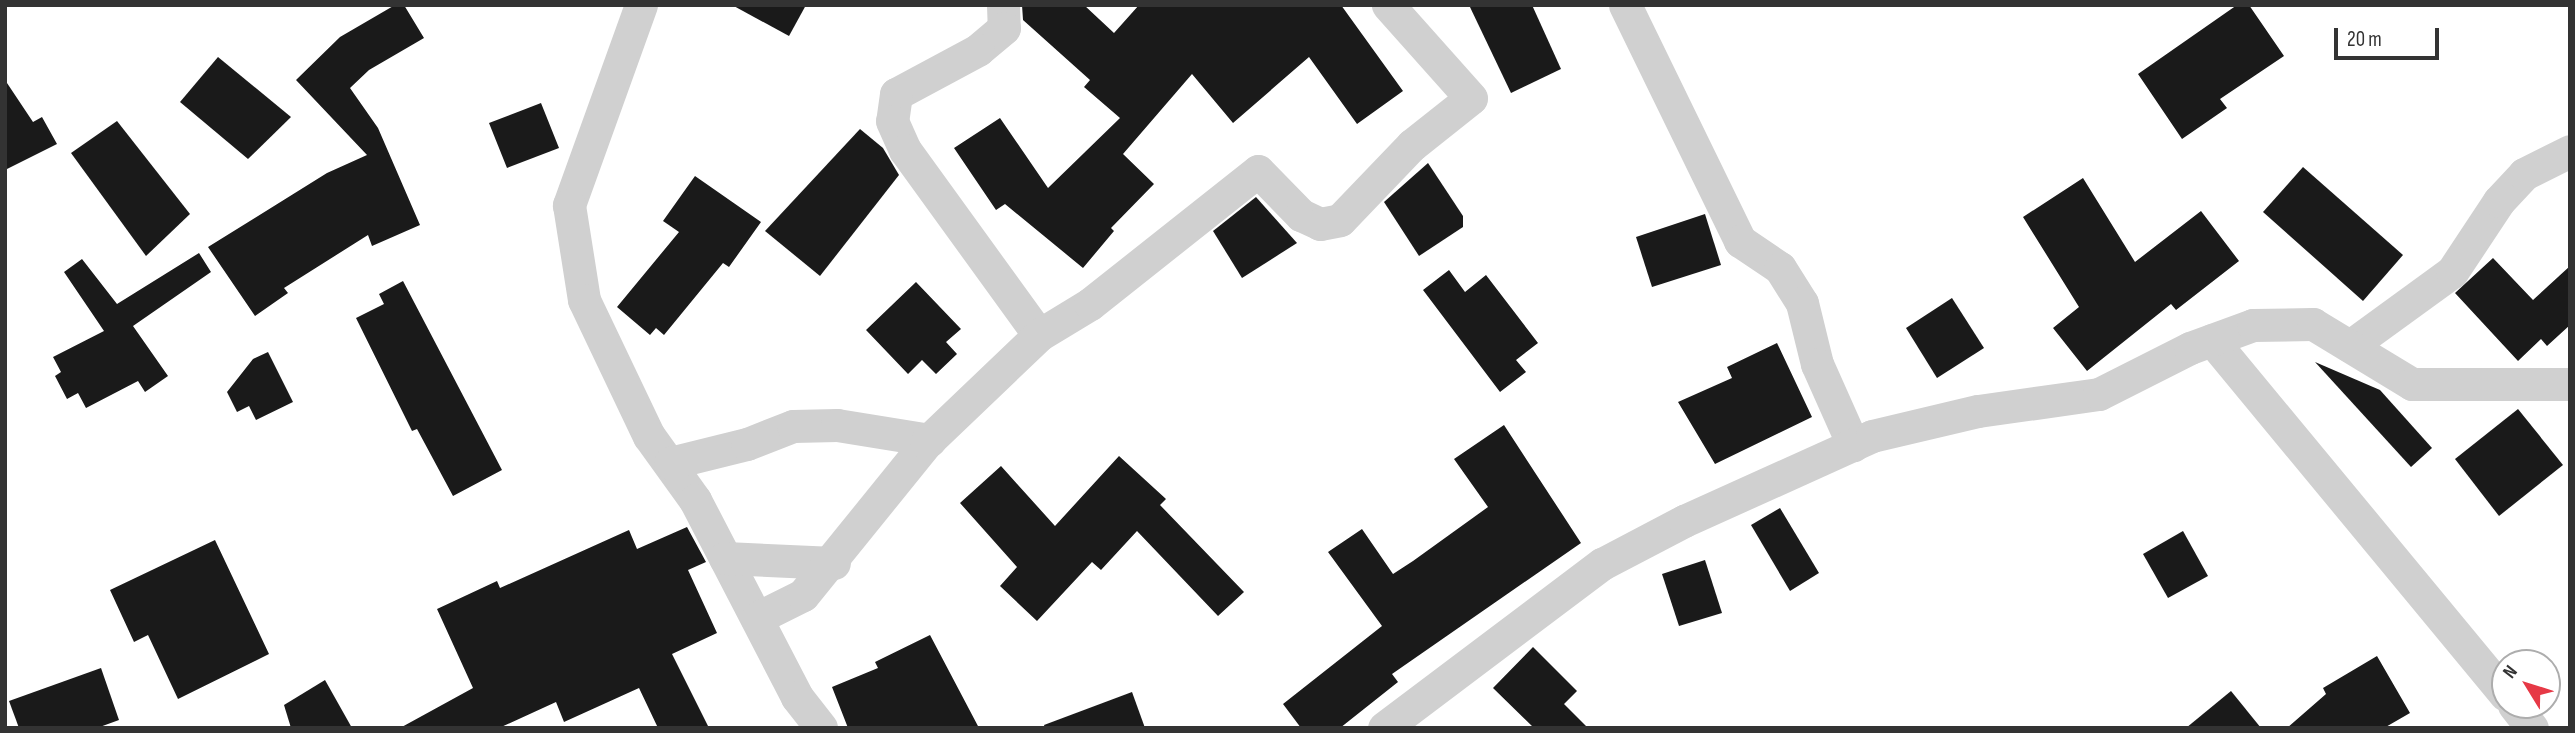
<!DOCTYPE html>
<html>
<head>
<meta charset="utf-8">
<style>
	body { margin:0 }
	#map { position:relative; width:2575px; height:733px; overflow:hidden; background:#fff; font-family:"Sofia Sans Condensed",sans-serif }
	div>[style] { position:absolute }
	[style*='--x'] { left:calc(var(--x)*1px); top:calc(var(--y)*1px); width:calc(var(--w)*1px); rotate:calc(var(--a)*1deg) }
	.building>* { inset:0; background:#1a1a1a }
	.street>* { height:33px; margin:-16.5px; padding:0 16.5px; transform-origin:16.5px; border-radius:16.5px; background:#d0d0d0 }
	span { translate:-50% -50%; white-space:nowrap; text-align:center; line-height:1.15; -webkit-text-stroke:7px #fff; paint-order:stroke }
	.frame { position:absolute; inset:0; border:7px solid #333; pointer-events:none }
	.north { position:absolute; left:2491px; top:649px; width:70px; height:70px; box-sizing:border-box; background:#fff; border:2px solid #adadad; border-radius:50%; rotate:308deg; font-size:19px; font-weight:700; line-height:28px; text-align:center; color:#333 }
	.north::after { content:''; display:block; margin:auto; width:24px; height:32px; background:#e63946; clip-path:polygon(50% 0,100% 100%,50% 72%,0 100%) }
	.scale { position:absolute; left:2334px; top:28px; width:105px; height:32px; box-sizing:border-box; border:4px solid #333; border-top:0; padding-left:9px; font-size:21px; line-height:24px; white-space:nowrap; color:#333; -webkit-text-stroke:5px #fff; paint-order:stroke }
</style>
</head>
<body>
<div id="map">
	<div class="building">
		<i style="clip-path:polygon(395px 5px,404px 5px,424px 38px,369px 70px,350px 88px,378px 128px,420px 225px,372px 246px,368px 235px,284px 288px,288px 293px,255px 316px,208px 247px,327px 173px,367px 155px,296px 80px,340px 37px)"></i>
		<i style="clip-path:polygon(732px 5px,806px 5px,789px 36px)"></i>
		<i style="clip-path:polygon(1022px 5px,1084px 5px,1114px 33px,1139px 5px,1341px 5px,1403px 91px,1357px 124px,1309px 57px,1233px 123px,1192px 74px,1123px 154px,1154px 184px,1111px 228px,1114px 231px,1083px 268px,1005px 204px,996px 210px,954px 148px,1000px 118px,1048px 188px,1120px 118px,1084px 87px,1090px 80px,1023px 20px)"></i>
		<i style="clip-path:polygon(1469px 5px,1532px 5px,1561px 69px,1511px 93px)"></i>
		<i style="clip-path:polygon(2237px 5px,2249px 5px,2284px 56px,2220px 99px,2227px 108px,2182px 139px,2138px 74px)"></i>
		<i style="clip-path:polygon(218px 57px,291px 117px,248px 159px,180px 102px)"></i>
		<i style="clip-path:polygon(5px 80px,33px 122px,42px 117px,57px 144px,5px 170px)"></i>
		<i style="clip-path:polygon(541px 103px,559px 148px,507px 168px,489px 123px)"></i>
		<i style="clip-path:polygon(117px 121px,190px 214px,146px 256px,71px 153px)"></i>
		<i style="clip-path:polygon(860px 129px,883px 148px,899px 175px,820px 276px,765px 231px)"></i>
		<i style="clip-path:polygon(1428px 163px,1463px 216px,1463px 227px,1419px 256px,1384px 202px)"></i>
		<i style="clip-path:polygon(2303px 167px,2403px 255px,2363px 301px,2263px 212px)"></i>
		<i style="clip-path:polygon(695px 176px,761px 222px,729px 267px,723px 263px,664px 335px,656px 328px,650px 335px,617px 307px,679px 232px,663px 221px)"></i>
		<i style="clip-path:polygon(2083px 178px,2135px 262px,2201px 211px,2239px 261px,2176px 310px,2171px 304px,2087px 371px,2053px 328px,2079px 307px,2023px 217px)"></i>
		<i style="clip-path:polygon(1256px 197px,1297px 243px,1242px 278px,1213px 231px)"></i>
		<i style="clip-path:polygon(1705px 214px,1721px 265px,1652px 287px,1636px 237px)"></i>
		<i style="clip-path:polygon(199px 253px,211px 272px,133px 326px,168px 376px,145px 392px,138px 381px,86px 408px,78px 393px,67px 399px,55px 376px,61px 372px,53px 357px,104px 331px,64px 272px,82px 259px,117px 304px)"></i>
		<i style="clip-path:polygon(2493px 258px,2533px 300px,2570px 266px,2570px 325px,2547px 346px,2541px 339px,2518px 361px,2455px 293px)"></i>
		<i style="clip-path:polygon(1449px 270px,1465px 292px,1486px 275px,1538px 343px,1516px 360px,1526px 372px,1500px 392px,1423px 290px)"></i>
		<i style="clip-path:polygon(403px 281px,502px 470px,453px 496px,417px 429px,412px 431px,356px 318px,384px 304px,379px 294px)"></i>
		<i style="clip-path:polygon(916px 282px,961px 329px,946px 342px,957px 354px,936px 374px,922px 360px,908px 374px,866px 330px)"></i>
		<i style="clip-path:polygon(1952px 298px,1984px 348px,1937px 378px,1906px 328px)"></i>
		<i style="clip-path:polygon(1777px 343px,1812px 417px,1715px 464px,1678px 402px,1732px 378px,1727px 367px)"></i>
		<i style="clip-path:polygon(268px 352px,293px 402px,256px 420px,249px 406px,237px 412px,227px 392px,253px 359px)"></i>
		<i style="clip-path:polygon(2315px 362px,2380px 390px,2432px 448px,2411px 467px)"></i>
		<i style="clip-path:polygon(2518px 409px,2563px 465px,2499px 516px,2455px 459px)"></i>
		<i style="clip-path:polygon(1504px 425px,1581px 543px,1392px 674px,1398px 682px,1340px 728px,1301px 728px,1283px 704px,1382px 626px,1328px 552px,1362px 529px,1393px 574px,1413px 561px,1488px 507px,1454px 459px)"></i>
		<i style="clip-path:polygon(1119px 456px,1166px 499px,1160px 505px,1244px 592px,1218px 616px,1137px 531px,1101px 570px,1092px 562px,1037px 621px,1000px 586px,1017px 567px,960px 503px,1001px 466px,1055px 526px)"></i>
		<i style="clip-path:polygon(1780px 508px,1819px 573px,1790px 591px,1751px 525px)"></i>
		<i style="clip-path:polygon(687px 527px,706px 562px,688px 570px,717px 633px,672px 654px,709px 728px,658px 728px,639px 688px,564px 722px,556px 702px,499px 728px,400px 728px,473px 688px,437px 609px,497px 581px,500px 588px,629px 530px,637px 549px)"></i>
		<i style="clip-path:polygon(2183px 531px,2208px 576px,2168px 598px,2143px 554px)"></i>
		<i style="clip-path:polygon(215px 540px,269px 654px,178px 699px,148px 635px,134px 642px,110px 590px)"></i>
		<i style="clip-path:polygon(1705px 560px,1722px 613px,1679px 626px,1662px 574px)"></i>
		<i style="clip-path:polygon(930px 635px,979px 728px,848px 728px,832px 687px,878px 668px,875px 662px)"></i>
		<i style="clip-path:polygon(1533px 647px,1577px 691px,1564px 704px,1588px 728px,1534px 728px,1493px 688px)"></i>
		<i style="clip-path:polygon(2377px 656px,2410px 713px,2384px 728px,2287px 728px,2326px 694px,2323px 688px)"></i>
		<i style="clip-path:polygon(101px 668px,119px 720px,97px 728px,19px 728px,9px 701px)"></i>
		<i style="clip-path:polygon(325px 680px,352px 728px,291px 728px,284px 705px)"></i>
		<i style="clip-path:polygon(2231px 691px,2261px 728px,2186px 728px)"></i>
		<i style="clip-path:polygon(1132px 692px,1145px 728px,1045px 728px,1044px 725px)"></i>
	</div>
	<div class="street">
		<i style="--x:641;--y:5;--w:213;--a:109.8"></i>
		<i style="--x:569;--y:205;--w:96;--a:81"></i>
		<i style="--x:584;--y:300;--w:151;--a:64.5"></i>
		<i style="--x:649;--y:436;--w:79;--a:54.3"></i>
		<i style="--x:695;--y:500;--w:222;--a:62.6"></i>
		<i style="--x:797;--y:697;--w:39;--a:52"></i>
		<i style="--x:1003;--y:5;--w:23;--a:88"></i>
		<i style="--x:1004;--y:28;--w:34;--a:140"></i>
		<i style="--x:978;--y:50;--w:93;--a:151.8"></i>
		<i style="--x:896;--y:94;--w:27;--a:98"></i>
		<i style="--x:892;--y:121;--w:32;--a:66"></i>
		<i style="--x:905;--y:150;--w:228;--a:54.1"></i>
		<i style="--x:1625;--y:5;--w:263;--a:64"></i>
		<i style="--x:1740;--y:241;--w:48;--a:34"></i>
		<i style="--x:1780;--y:268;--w:41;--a:57.8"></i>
		<i style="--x:1802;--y:303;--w:63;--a:76.2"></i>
		<i style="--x:1817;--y:364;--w:89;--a:66"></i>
		<i style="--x:2212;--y:340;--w:460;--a:50.4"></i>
		<i style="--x:2350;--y:346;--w:126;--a:-36"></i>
		<i style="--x:2452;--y:272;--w:85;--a:-56.5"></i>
		<i style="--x:2499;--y:201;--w:37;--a:-47"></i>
		<i style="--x:2524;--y:174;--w:51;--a:-26.6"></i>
		<i style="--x:670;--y:463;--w:79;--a:-13.9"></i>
		<i style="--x:747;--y:444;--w:49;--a:-21.4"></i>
		<i style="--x:793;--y:426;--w:44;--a:-1.3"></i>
		<i style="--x:837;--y:425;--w:94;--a:9.2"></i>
		<i style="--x:725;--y:558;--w:109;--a:2.6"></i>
		<i style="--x:757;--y:618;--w:51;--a:-26.6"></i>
		<i style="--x:803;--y:595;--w:196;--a:-51"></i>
		<i style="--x:926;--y:443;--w:156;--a:-43.7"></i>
		<i style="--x:1039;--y:335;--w:60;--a:-31.3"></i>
		<i style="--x:1090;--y:304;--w:214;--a:-38.4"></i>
		<i style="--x:1258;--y:171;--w:62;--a:45.7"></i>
		<i style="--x:1301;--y:215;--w:21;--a:25"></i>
		<i style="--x:1320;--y:224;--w:20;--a:-11"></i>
		<i style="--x:1340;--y:220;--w:104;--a:-46.2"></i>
		<i style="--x:1412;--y:145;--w:75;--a:-38.5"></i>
		<i style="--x:1471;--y:98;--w:125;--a:-131.7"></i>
		<i style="--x:2514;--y:705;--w:29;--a:52"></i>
		<i style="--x:1384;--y:728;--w:273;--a:-37"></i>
		<i style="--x:1602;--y:564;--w:93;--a:-27.7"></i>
		<i style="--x:1684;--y:521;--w:206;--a:-24.3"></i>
		<i style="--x:1872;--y:436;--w:109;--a:-13.3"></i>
		<i style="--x:1978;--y:411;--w:122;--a:-8"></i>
		<i style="--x:2099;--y:394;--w:102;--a:-26.8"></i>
		<i style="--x:2190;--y:348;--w:67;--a:-20.1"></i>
		<i style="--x:2253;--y:325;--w:60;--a:-1"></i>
		<i style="--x:2313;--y:324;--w:116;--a:31.2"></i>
		<i style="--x:2412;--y:384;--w:158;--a:0"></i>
	</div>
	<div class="frame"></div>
	<div class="north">N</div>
	<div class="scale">20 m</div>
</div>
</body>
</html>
